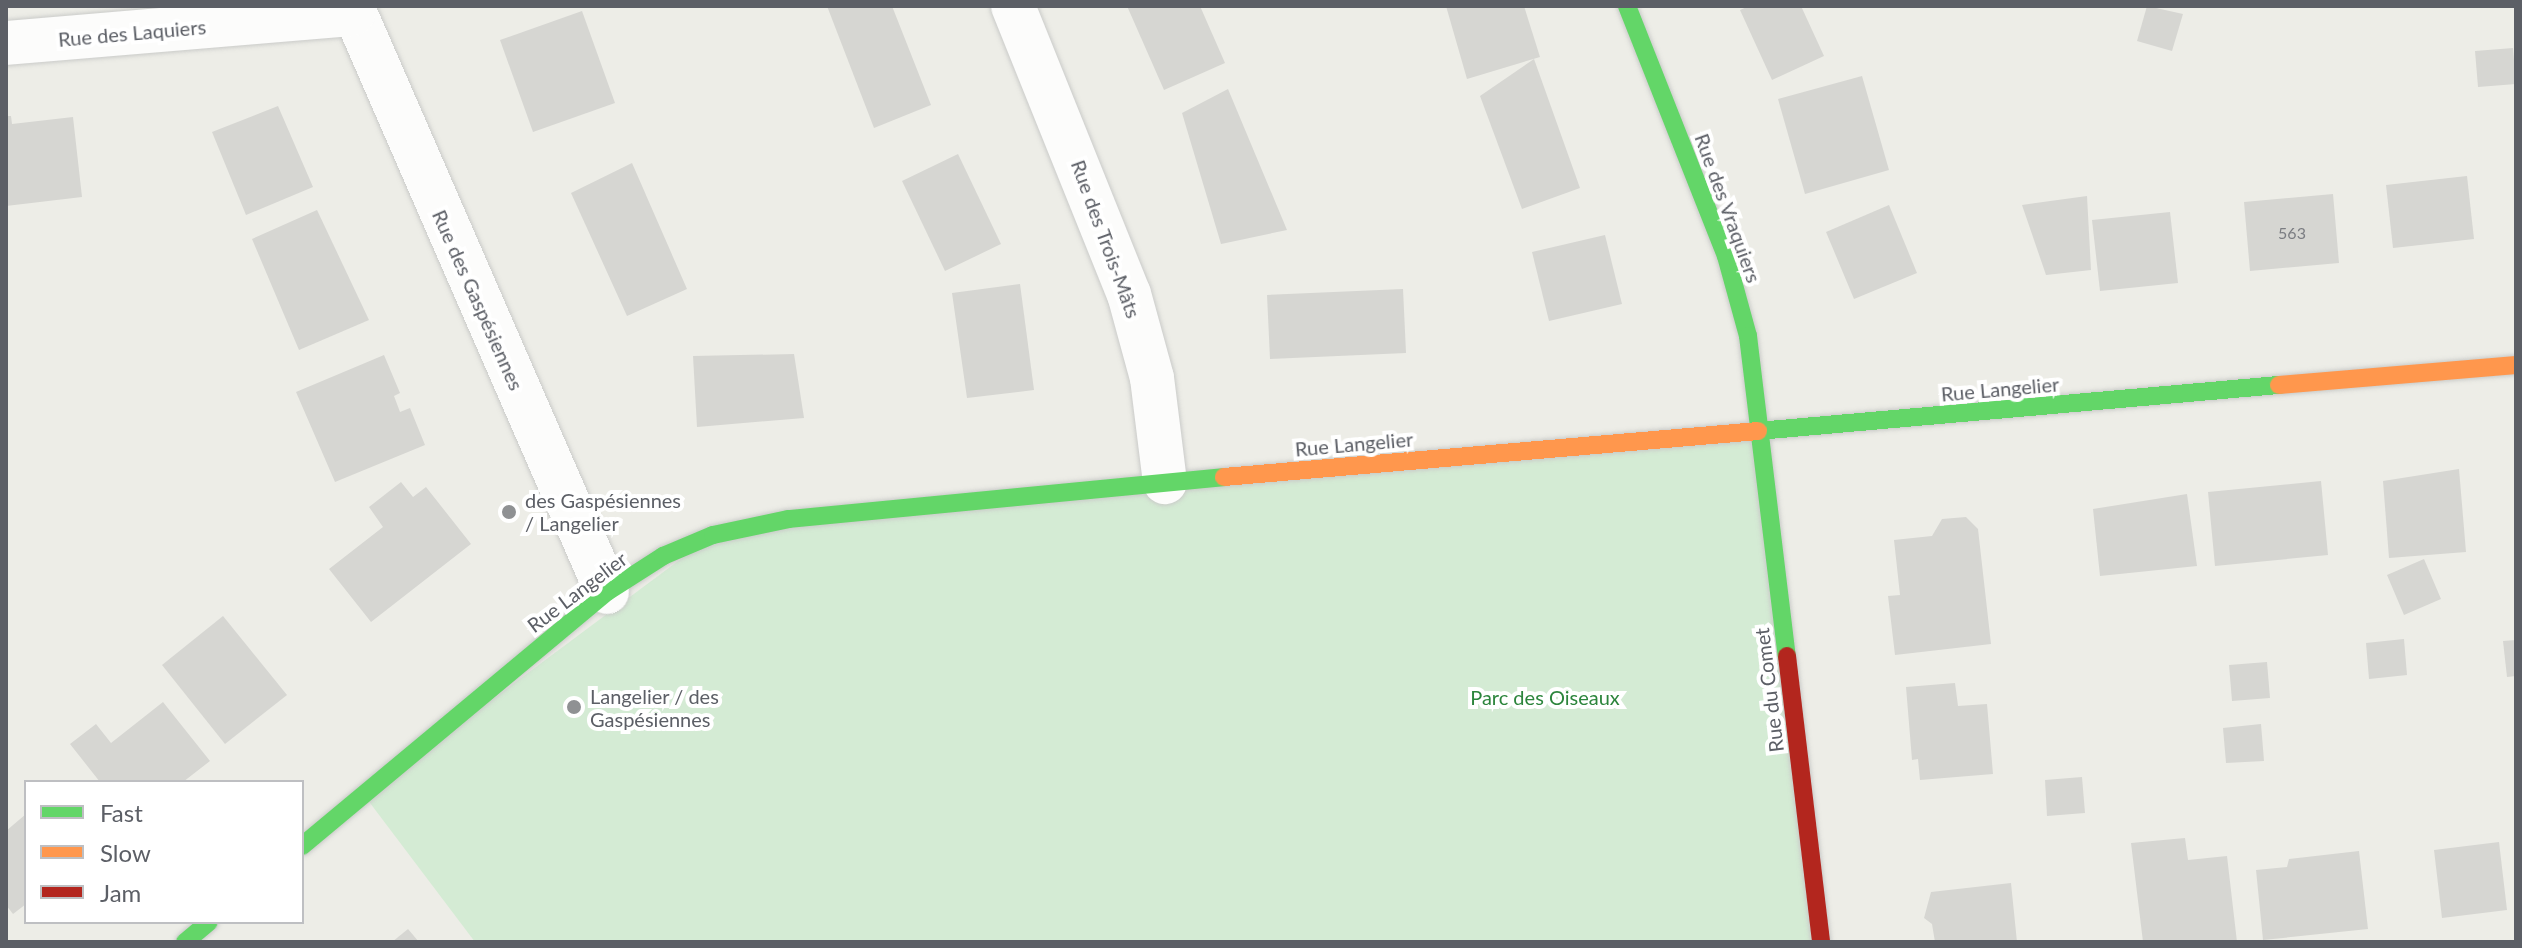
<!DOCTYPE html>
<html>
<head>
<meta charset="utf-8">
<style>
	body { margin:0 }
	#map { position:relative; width:2522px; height:948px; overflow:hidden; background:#edede7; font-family:Lato,sans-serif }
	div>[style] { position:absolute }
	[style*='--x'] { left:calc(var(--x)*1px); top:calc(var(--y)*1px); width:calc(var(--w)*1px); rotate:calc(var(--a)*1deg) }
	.green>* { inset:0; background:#d4ebd4 }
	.building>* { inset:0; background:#d6d6d2 }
	.roads { filter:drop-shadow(0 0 2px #cacbc9) drop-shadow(0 0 2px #cacbc9) }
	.street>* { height:44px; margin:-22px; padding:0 22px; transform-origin:22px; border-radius:22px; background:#fcfcfb }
	.fast>* { height:18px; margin:-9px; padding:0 9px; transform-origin:9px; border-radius:9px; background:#63d668 }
	.slow>* { height:18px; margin:-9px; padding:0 9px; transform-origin:9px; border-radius:9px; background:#ff974d }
	.jam>* { height:18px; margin:-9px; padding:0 9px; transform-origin:9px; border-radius:9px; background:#b3261e }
	.dots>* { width:22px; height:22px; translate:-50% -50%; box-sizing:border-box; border:4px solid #fff; border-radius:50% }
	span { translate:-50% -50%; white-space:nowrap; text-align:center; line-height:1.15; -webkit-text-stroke:8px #fff; paint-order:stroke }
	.number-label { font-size:16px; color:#7b7d82 }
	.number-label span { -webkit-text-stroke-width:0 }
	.street-label { font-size:20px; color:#5c5f66 }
	.poi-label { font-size:20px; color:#5c5f66 }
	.left { translate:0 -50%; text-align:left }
	.park-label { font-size:20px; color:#2c853c }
	.frame { position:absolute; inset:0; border:8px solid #5c5f66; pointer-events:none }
	.legend { position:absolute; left:24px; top:780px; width:280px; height:144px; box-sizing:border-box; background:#fff; border:2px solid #bebfc2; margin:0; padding:10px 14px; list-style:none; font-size:24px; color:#5c5f66 }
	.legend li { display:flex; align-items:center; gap:16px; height:40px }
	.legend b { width:40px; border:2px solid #bebfc2 }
</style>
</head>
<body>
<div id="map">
	<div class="green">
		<i style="clip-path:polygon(1760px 433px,1821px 942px,475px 942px,364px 795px,713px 535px)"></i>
	</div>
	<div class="building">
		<i style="clip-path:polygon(827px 6px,892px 6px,931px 105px,874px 128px)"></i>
		<i style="clip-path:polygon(1127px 6px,1200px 6px,1225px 63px,1164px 90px)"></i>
		<i style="clip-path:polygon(1446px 6px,1524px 6px,1540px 57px,1467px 79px)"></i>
		<i style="clip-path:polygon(1749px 6px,1801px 6px,1824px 56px,1772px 80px,1740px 10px)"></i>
		<i style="clip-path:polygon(2147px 6px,2183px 14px,2172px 51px,2137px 41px)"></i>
		<i style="clip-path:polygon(582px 11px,615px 103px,533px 132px,500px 40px)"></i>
		<i style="clip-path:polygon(2513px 48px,2516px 84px,2478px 87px,2475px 51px)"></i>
		<i style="clip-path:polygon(1534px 59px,1580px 188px,1522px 209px,1480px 96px)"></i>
		<i style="clip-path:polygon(1862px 76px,1889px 170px,1805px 194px,1778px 99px)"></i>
		<i style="clip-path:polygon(1228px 89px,1287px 230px,1221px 244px,1182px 113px)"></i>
		<i style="clip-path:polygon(278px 106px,313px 187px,246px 215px,212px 132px)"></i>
		<i style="clip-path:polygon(6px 116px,11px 116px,12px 124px,73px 117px,82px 197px,6px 206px)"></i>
		<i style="clip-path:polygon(958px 154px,1001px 244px,945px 271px,902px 181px)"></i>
		<i style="clip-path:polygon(632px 163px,687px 289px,627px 316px,571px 193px)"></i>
		<i style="clip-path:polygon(2467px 176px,2474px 239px,2393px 248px,2386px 185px)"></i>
		<i style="clip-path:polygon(2333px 194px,2339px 263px,2250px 271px,2244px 202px)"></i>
		<i style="clip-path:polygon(2087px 196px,2091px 270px,2046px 275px,2022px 205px)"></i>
		<i style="clip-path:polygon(1889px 205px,1917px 273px,1854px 299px,1826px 232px)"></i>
		<i style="clip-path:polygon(317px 210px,369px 320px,299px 350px,252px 239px)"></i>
		<i style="clip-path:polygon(2170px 212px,2178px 283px,2100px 291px,2092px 220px)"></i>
		<i style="clip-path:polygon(1605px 235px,1622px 304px,1549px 321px,1532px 252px)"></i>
		<i style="clip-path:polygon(1020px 284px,1034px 390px,967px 398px,952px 293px)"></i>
		<i style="clip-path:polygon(1403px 289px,1406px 353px,1270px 359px,1267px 295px)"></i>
		<i style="clip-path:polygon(794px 354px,804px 418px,697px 427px,693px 356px)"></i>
		<i style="clip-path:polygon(384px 355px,400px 393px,394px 396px,400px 412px,410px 408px,425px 445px,335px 482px,296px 392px)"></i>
		<i style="clip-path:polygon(2459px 469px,2466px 552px,2389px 558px,2383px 481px)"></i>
		<i style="clip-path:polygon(2321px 481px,2328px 555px,2215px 566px,2208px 492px)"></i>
		<i style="clip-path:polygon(401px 482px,413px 497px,426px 487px,471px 544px,371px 622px,329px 569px,383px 527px,369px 507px)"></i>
		<i style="clip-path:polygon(2187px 494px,2197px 566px,2100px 576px,2093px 509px)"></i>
		<i style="clip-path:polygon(1966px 517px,1978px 529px,1991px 644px,1895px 655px,1888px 596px,1900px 595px,1894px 540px,1932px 536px,1942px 519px)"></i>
		<i style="clip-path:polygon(2424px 559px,2441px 599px,2404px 615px,2387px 575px)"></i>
		<i style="clip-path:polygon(223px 616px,287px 695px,225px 744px,162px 665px)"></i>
		<i style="clip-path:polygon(2404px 639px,2407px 675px,2369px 679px,2366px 643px)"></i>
		<i style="clip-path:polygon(2516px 640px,2516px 676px,2507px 677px,2503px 641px)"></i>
		<i style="clip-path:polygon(2267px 662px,2270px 698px,2232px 701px,2229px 665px)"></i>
		<i style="clip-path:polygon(1955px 683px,1958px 706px,1987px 704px,1993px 774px,1920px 780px,1918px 759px,1912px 760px,1906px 687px)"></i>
		<i style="clip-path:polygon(163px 702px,210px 761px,183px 782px,100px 782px,70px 744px,96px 724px,111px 743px)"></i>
		<i style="clip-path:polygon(2261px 724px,2264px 761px,2226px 763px,2223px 728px)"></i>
		<i style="clip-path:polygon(2082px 777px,2085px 813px,2047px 816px,2045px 780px)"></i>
		<i style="clip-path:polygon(26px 814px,26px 904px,13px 914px,6px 905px,6px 831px)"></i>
		<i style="clip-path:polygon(2185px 838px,2188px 860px,2227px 856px,2237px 942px,2143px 942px,2131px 843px)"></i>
		<i style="clip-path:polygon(2499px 842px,2507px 910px,2442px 918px,2434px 850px)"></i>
		<i style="clip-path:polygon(2359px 851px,2368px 929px,2263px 940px,2256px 870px,2287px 867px,2289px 859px)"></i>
		<i style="clip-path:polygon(2011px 883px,2017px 942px,1935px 942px,1932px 924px,1924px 918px,1931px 892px)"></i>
		<i style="clip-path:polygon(408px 929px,419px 942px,392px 942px)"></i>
	</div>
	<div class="roads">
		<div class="street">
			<i style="--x:352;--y:6;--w:639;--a:66.48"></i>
			<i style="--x:1013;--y:6;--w:310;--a:68.1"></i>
			<i style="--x:1129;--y:294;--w:87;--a:74.7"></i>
			<i style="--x:1152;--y:378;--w:105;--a:82.9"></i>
			<i style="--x:6;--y:43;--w:348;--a:-4.8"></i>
		</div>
		<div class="fast">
			<i style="--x:1627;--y:6;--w:269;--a:68.4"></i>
			<i style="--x:1726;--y:256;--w:83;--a:74.6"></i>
			<i style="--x:1748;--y:336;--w:322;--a:83.1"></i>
			<i style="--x:1758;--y:431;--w:523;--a:-5.05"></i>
			<i style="--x:302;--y:846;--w:397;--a:-39.8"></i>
			<i style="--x:607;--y:592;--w:67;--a:-32.7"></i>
			<i style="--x:663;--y:556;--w:54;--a:-22.8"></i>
			<i style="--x:713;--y:535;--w:78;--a:-11.9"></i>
			<i style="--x:789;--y:519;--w:437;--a:-5.5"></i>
			<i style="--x:185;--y:942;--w:31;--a:-40"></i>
		</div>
		<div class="slow">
			<i style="--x:2279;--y:385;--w:238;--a:-4.8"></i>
			<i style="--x:1224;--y:477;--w:536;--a:-4.92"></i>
		</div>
		<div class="jam">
			<i style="--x:1787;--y:656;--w:288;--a:83.2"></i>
		</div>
	</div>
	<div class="dots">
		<i style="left:509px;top:512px;background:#8f9193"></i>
		<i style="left:574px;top:707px;background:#8f9193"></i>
	</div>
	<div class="number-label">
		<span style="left:2292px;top:233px">563</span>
	</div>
	<div class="street-label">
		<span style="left:132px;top:33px;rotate:-5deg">Rue des Laquiers</span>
		<span style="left:1728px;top:208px;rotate:70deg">Rue des Vraquiers</span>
		<span style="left:1106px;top:239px;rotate:70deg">Rue des Trois-Mâts</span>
		<span style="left:478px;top:300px;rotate:66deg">Rue des Gaspésiennes</span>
		<span style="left:2000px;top:389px;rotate:-5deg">Rue Langelier</span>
		<span style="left:1354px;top:444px;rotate:-5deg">Rue Langelier</span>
		<span style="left:577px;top:592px;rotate:-37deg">Rue Langelier</span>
		<span style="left:1769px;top:690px;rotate:-97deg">Rue du Comet</span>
	</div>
	<div class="poi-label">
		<span class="left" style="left:525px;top:512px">des Gaspésiennes<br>/ Langelier</span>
		<span class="left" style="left:590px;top:708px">Langelier / des<br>Gaspésiennes</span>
	</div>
	<div class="park-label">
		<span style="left:1545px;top:697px">Parc des Oiseaux</span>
	</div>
	<div class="frame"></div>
	<ul class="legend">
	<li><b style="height:10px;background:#63d668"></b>Fast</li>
	<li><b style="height:10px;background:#ff974d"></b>Slow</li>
	<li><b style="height:10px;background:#b3261e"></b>Jam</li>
	</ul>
</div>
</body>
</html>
